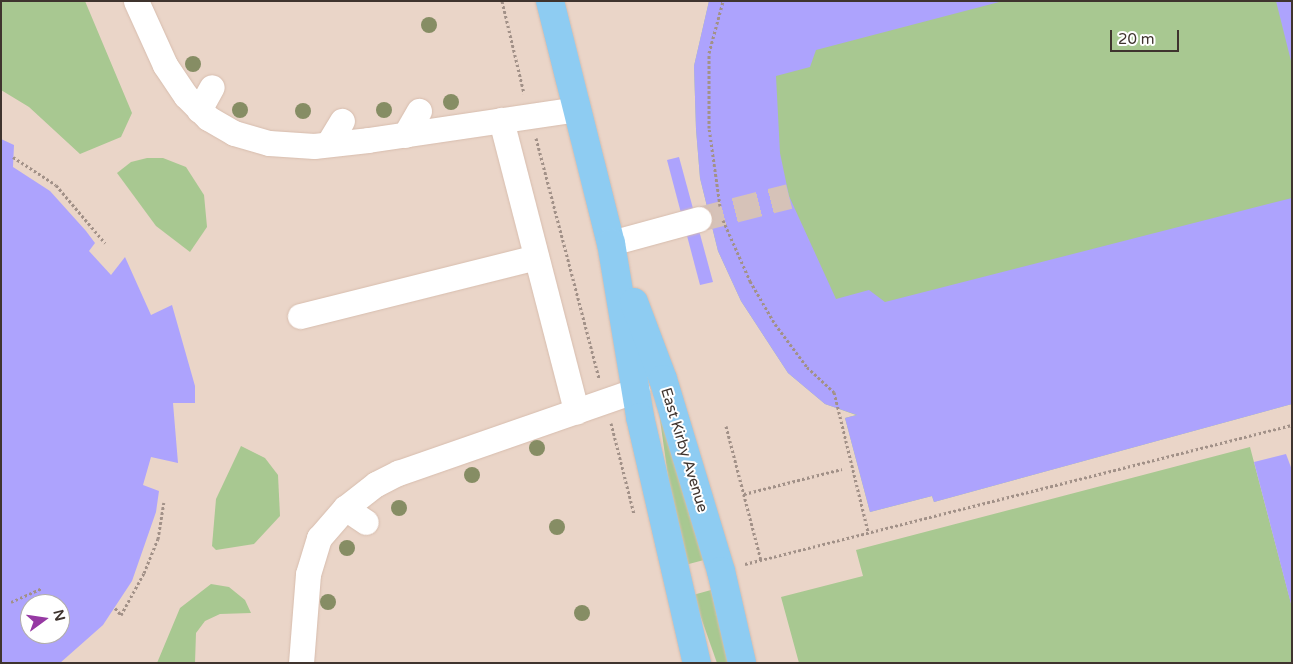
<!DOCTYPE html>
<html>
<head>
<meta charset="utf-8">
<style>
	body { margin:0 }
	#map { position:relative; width:1293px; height:664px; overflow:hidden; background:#fce6da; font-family:"Varela Round",sans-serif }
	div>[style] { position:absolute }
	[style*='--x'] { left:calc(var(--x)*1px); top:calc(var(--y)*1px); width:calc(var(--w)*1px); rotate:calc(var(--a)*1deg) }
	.education>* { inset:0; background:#ead5c8 }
	.green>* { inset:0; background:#a8c891 }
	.building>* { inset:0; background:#ada3fd }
	.minor-tunnel>* { height:25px; margin-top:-12.5px; transform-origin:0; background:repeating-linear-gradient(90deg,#d6c2b8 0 25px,transparent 0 37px) }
	.path>* { height:3px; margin-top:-1.5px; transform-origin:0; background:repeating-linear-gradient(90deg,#a29188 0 2.5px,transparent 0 5px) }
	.roads { filter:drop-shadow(0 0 1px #d7bdae) drop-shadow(0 0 1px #d7bdae) }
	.minor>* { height:25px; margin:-12.5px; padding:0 12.5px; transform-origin:12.5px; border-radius:12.5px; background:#fff }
	.major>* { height:28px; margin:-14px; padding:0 14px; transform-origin:14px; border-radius:14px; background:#8eccf2 }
	.trees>* { width:16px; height:16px; margin:-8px; border-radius:50%; background:#868d64 }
	span { translate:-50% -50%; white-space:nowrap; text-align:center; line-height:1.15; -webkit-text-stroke:4px #fff; paint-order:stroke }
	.street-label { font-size:15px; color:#3f342e }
	.frame { position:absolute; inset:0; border:2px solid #3f342e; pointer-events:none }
	.north { position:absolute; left:20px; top:594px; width:50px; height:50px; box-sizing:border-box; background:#fff; border:1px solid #b2aeab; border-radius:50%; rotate:76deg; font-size:14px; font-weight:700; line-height:20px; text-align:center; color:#3f342e }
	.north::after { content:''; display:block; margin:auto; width:18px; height:22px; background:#9639a3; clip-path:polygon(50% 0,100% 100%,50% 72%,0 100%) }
	.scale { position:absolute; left:1110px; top:30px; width:69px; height:22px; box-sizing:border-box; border:2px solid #3f342e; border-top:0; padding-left:6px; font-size:15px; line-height:18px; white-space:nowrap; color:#3f342e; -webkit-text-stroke:4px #fff; paint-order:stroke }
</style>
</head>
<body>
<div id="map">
	<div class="education">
		<i style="clip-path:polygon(evenodd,1px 1px,1292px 1px,1292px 663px,1px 663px,1px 1px,30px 604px,60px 604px,60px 634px,30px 634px,30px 604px)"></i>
	</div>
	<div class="green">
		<i style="clip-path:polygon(1px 1px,85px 1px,132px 113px,121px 137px,80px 154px,29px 107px,1px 90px)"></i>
		<i style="clip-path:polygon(709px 1px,1292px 1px,1292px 404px,934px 502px,932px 496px,870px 512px,845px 418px,856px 415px,825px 404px,788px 373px,741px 301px,718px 251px,700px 178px,696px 129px,694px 66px)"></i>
		<i style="clip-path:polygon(147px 158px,163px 158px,186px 167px,204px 195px,207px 227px,190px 252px,156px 226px,117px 173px,131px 162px)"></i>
		<i style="clip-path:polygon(659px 412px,704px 560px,685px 565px,669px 484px)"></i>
		<i style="clip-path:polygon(241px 446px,265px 458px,278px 475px,280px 516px,254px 544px,216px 550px,212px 546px,216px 499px)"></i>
		<i style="clip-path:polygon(1250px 447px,1292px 607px,1292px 663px,799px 663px,781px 597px,863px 576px,856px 550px)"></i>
		<i style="clip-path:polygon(211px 584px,229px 587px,245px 600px,251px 613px,220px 614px,205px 621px,196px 633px,195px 663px,157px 663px,180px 608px)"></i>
		<i style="clip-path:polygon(711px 590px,729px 663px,717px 663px,693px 595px)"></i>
	</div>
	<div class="building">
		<i style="clip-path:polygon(709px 1px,1003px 1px,816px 50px,810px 67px,776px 76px,780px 153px,789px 196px,836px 299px,869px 290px,885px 302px,1292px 198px,1292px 404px,934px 502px,932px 496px,870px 512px,845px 418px,857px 415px,825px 404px,788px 373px,741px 301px,718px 251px,700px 178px,696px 129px,694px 66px)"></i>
		<i style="clip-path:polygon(1276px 1px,1292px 1px,1292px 61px,1291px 61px)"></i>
		<i style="clip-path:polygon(evenodd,1px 139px,14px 145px,13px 167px,50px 191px,86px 231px,95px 243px,89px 251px,111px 275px,125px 257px,151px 315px,172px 305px,195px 386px,195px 403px,173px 403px,178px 463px,151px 457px,143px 485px,159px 491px,156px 512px,132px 581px,103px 625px,60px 663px,1px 663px,1px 139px,30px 604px,60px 604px,60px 634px,30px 634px,30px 604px)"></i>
		<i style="clip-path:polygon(679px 157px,713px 282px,700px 285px,667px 160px)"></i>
		<i style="clip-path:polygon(1286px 454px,1292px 470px,1291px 604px,1254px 462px)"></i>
	</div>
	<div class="minor-tunnel">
		<i style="--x:699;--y:219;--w:93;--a:-14.3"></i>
	</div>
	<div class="path">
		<i style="--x:502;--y:1;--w:95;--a:76.6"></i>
		<i style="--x:536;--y:138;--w:248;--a:75.3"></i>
		<i style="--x:13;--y:157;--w:51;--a:33.1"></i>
		<i style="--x:56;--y:185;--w:76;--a:49.8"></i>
		<i style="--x:720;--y:206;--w:79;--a:-98"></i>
		<i style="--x:709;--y:128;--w:75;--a:-90"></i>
		<i style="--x:709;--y:53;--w:54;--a:-74.9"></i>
		<i style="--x:723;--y:220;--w:67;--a:66.1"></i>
		<i style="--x:750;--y:281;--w:50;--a:59.8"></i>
		<i style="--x:775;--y:324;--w:54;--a:53.3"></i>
		<i style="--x:807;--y:367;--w:37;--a:43"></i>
		<i style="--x:834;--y:392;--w:144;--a:76.3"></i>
		<i style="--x:611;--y:423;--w:94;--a:75.8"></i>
		<i style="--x:726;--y:426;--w:138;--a:75.4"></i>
		<i style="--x:744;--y:494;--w:101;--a:-14.3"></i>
		<i style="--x:745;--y:564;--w:564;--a:-14.26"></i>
		<i style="--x:11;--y:602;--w:34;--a:-24"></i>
		<i style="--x:115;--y:608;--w:9;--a:49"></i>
		<i style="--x:121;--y:615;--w:48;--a:-61.3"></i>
		<i style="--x:144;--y:573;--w:37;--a:-68"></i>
		<i style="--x:158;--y:539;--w:37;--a:-81"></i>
	</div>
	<div class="roads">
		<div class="minor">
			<i style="--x:136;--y:1;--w:70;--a:65.6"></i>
			<i style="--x:165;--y:65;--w:37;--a:56"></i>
			<i style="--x:186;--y:96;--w:31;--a:45"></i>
			<i style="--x:208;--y:118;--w:30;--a:30"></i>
			<i style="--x:234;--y:133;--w:36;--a:16"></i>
			<i style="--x:269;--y:143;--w:45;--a:3.8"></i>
			<i style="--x:314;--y:146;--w:54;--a:-6.3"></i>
			<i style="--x:368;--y:140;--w:211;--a:-8.4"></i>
			<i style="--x:199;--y:110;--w:26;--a:-61"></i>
			<i style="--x:501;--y:120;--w:301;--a:75.5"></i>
			<i style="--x:405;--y:135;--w:28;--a:-60"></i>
			<i style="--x:328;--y:144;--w:27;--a:-59"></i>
			<i style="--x:611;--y:243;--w:91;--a:-15.3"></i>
			<i style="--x:300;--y:316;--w:243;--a:-14"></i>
			<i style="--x:345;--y:508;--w:25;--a:34"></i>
			<i style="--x:301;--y:663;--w:89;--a:-85.5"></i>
			<i style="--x:308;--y:574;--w:38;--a:-73"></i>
			<i style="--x:319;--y:538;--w:40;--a:-49"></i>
			<i style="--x:345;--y:508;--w:39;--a:-38"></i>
			<i style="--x:376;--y:484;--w:25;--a:-27"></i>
			<i style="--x:398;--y:473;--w:253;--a:-19.2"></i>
		</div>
		<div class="major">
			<i style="--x:550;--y:1;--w:250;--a:75.9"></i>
			<i style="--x:611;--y:243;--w:176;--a:80.5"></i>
			<i style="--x:640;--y:417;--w:253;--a:77"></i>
			<i style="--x:634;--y:302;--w:82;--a:69.4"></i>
			<i style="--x:663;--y:379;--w:201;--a:73.2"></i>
			<i style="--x:721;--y:571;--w:94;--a:77.1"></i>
		</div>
	</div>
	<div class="trees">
		<i style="left:429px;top:25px"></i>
		<i style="left:193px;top:64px"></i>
		<i style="left:451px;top:102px"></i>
		<i style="left:240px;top:110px"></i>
		<i style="left:384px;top:110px"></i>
		<i style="left:303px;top:111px"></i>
		<i style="left:537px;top:448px"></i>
		<i style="left:472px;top:475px"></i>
		<i style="left:399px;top:508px"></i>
		<i style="left:557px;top:527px"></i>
		<i style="left:347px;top:548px"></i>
		<i style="left:328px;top:602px"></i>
		<i style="left:582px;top:613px"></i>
	</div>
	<div class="street-label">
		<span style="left:684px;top:450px;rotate:73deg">East Kirby Avenue</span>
	</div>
	<div class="frame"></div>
	<div class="north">N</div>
	<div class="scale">20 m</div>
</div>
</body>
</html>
